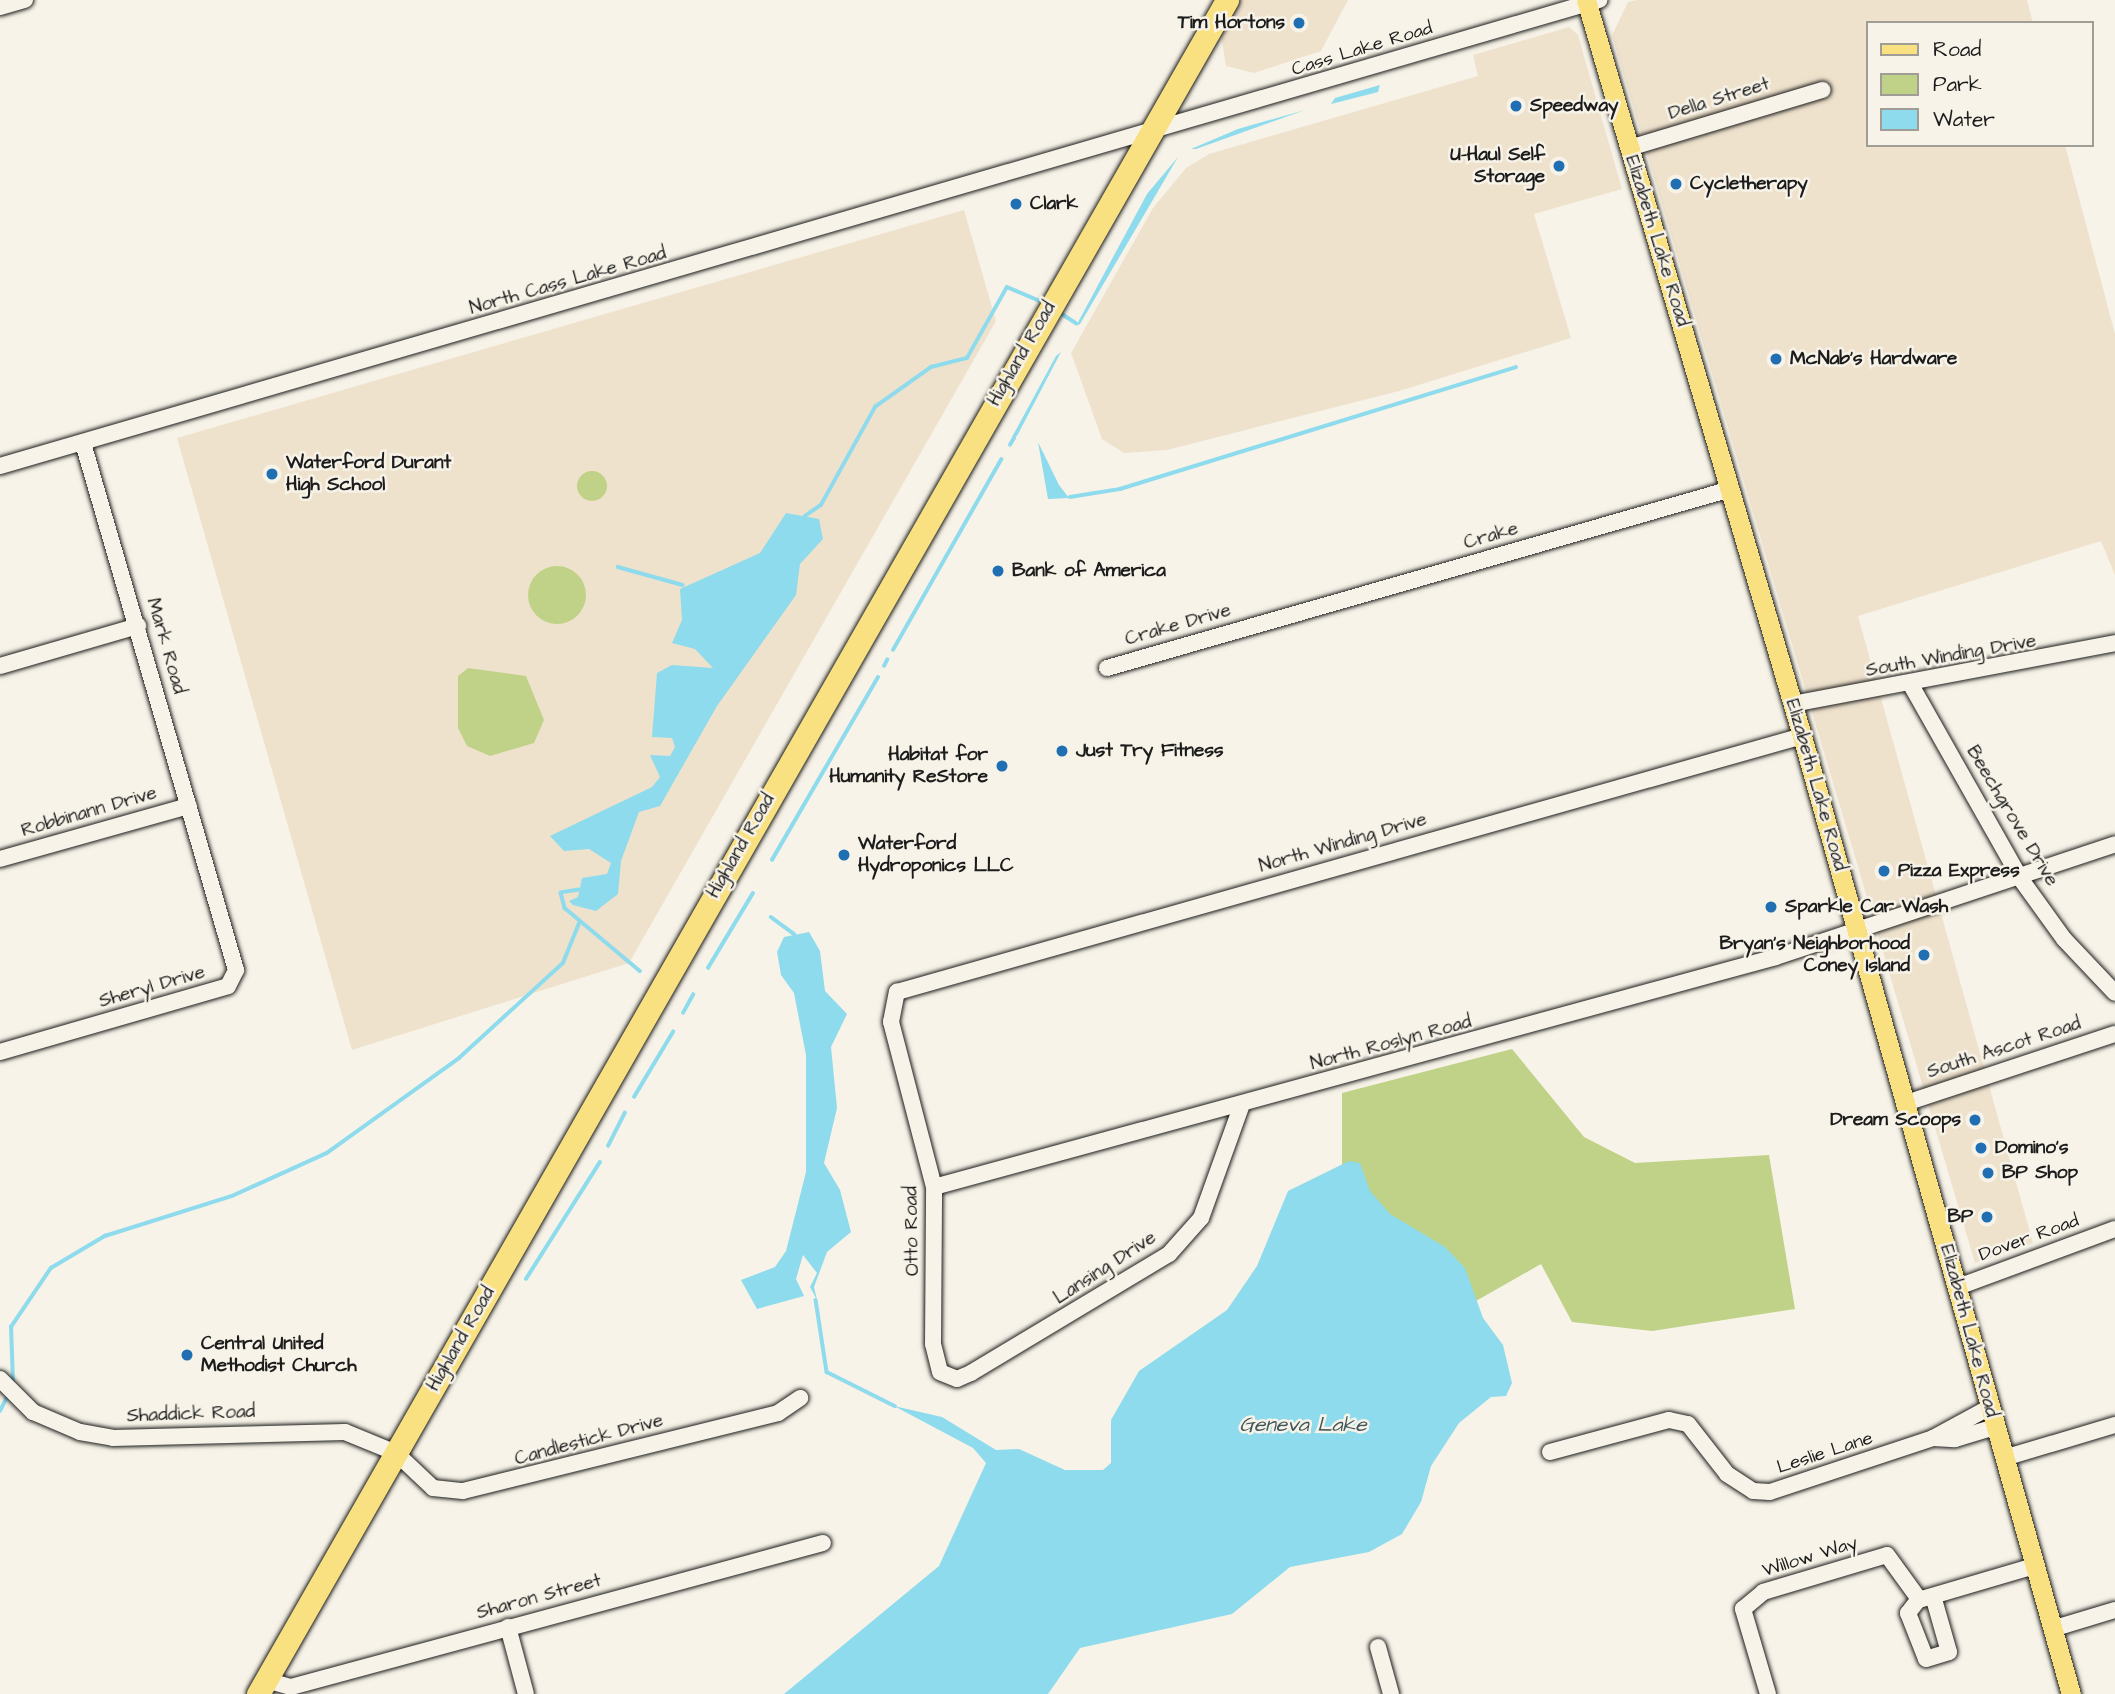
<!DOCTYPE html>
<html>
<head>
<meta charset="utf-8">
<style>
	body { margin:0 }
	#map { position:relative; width:2115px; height:1694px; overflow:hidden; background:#f7f3e8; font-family:"Architects Daughter",sans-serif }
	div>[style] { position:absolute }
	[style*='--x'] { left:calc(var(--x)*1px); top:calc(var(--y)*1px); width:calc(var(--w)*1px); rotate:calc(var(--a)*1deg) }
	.built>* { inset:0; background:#efe2cd }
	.green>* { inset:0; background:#bfd287 }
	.round { border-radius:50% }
	.water>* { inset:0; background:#8ddbec }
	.stream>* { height:3.5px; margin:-1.75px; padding:0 1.75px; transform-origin:1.75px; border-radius:1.75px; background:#8ddbec }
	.roads { filter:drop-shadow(0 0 2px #1c1c1c) drop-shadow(0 0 2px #1c1c1c) }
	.minor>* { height:16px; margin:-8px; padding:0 8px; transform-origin:8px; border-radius:8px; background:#f7f3e8 }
	.major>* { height:19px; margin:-9.5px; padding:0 9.5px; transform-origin:9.5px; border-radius:9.5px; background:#f9e181 }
	.highway>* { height:23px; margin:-11.5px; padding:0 11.5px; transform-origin:11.5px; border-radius:11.5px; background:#f9e181 }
	.dots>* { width:19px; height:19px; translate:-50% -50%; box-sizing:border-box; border:4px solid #f7f3e8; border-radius:50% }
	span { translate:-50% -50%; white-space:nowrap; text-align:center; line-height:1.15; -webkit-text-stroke:5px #f7f3e8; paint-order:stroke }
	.poi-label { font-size:19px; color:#1c1c1c; font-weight:700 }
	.right { translate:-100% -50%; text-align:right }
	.left { translate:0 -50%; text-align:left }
	.street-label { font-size:19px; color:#1c1c1c }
	.water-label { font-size:21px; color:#3e555a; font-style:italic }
	.legend { position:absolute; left:1866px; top:21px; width:228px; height:126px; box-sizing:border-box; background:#f7f3e8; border:2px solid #9f9d96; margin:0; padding:9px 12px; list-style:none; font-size:21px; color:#1c1c1c }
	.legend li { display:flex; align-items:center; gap:14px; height:35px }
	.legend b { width:35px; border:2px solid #9f9d96 }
</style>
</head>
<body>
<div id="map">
	<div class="built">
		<i style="clip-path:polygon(1240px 0,1348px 0,1321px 51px,1254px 73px,1226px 66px,1221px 35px)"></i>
		<i style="clip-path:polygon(1637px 0,2027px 0,2033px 23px,1868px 23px,1868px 145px,2065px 145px,2115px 334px,2115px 575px,2101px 541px,1858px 616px,2033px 1243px,1975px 1263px,1612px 35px,1628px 2px)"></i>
		<i style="clip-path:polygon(1569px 27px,1578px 35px,1622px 189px,1534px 214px,1571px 338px,1399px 391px,1167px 450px,1124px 453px,1102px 439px,1071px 353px,1153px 208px,1186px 168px,1209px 154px,1478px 76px,1473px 55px)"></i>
		<i style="clip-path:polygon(964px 210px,996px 321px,629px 963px,352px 1050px,177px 438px)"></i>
	</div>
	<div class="green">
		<i class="round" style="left:577px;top:471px;width:30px;height:30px"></i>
		<i class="round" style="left:528px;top:566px;width:58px;height:58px"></i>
		<i style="clip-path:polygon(468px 668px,526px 676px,544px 720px,534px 743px,490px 756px,467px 746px,458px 728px,458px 676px)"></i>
		<i style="clip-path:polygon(1512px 1049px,1584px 1137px,1635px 1163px,1769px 1155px,1795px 1309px,1652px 1331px,1572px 1322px,1541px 1264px,1460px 1310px,1342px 1224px,1342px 1093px)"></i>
	</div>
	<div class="water">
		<i style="clip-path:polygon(1380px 85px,1378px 92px,1331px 104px,1335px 98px)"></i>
		<i style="clip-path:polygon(1305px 110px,1196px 149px,1191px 149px,1238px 129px)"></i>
		<i style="clip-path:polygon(1178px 157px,1080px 324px,1076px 326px,1147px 194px)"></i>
		<i style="clip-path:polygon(1061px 352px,1017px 436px,1012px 437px,1056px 356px)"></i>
		<i style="clip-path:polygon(1038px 442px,1059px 485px,1069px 498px,1048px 499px)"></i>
		<i style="clip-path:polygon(786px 513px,819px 519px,823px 539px,800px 564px,796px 595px,717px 706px,660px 806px,639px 812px,621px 861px,618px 894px,596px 911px,573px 905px,569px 901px,578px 897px,582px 878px,607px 874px,611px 863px,589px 849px,564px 851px,550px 836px,652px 787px,660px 777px,650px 755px,670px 756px,675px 747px,672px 738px,652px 737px,657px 673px,672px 665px,713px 668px,695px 649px,672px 643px,682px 620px,680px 589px,760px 553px)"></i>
		<i style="clip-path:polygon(809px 932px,820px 951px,825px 991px,847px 1014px,831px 1047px,837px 1108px,824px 1163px,840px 1190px,851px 1232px,827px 1252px,814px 1287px,817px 1300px,810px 1287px,817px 1273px,803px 1255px,796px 1279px,804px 1296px,757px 1309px,741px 1280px,775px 1267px,786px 1251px,806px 1172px,806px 1055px,794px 993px,781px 975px,777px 952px,784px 937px)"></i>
		<i style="clip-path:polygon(1349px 1161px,1360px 1163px,1370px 1191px,1390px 1214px,1445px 1247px,1465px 1268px,1483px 1318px,1503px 1345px,1512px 1383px,1506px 1396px,1491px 1397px,1459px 1423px,1431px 1466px,1421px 1502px,1402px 1534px,1369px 1552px,1290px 1567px,1232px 1614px,1080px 1648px,1048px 1694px,784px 1694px,939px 1566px,986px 1463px,973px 1448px,894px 1406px,942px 1417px,996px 1450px,1019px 1449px,1065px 1470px,1103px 1470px,1111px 1463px,1111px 1420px,1139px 1371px,1227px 1310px,1257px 1266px,1288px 1191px)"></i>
	</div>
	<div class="stream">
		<i style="--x:1059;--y:312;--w:20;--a:33"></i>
		<i style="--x:1010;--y:445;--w:8;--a:-60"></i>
		<i style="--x:1070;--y:497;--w:51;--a:-9.1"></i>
		<i style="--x:1120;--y:489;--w:414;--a:-17.1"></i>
		<i style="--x:805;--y:516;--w:19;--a:-35"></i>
		<i style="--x:821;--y:505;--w:112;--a:-61.1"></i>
		<i style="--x:875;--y:407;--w:69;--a:-35.5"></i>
		<i style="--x:931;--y:367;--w:37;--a:-14"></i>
		<i style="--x:967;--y:358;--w:81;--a:-60.6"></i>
		<i style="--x:1007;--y:287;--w:39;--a:23"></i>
		<i style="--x:618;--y:567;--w:67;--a:15.5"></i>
		<i style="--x:893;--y:650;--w:219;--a:-60.4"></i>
		<i style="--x:884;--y:666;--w:7;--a:-63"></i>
		<i style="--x:772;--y:860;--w:211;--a:-59.9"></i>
		<i style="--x:579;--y:890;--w:18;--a:171"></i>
		<i style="--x:561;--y:893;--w:16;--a:75"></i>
		<i style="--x:565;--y:908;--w:98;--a:40"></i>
		<i style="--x:771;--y:917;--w:29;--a:36"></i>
		<i style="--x:708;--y:968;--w:87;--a:-59"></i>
		<i style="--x:683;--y:1013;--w:21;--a:-61"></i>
		<i style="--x:634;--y:1097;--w:76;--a:-59"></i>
		<i style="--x:608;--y:1146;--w:37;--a:-63"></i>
		<i style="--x:526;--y:1279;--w:138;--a:-57.7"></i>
		<i style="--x:816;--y:1300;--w:73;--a:81.3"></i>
		<i style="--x:827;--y:1372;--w:76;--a:26.6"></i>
		<i style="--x:13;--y:1383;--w:56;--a:-92"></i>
		<i style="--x:11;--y:1327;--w:71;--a:-55.9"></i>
		<i style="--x:51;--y:1268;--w:63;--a:-30.7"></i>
		<i style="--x:105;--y:1236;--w:133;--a:-17.5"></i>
		<i style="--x:232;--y:1196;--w:104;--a:-24.4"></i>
		<i style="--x:327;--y:1153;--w:163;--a:-35.7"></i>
		<i style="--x:459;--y:1058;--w:141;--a:-42.4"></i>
		<i style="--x:563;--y:963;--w:45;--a:-68"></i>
		<i style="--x:0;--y:1411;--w:20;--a:-63"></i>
	</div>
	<div class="roads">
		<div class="minor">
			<i style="--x:0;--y:7;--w:26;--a:-16"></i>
			<i style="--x:1629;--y:148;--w:202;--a:-16.7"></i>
			<i style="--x:0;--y:466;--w:1666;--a:-16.25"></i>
			<i style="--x:0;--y:666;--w:144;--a:-16.2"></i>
			<i style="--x:1107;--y:668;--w:649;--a:-16.01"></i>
			<i style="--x:1911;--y:685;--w:222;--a:60.5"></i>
			<i style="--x:2020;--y:878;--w:75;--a:54.2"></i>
			<i style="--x:2064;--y:939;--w:74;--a:46.6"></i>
			<i style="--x:1793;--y:704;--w:328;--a:-10.7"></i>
			<i style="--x:0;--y:859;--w:196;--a:-15.7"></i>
			<i style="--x:0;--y:1052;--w:237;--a:-16.1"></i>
			<i style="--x:228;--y:986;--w:18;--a:-63"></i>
			<i style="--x:236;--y:970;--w:549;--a:-106.19"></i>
			<i style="--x:1906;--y:1103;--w:220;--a:-18.3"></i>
			<i style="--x:1241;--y:1107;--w:118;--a:109.8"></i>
			<i style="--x:1201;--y:1218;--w:48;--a:131.6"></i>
			<i style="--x:1169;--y:1254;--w:231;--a:149"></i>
			<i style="--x:971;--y:1373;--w:15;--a:157"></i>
			<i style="--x:957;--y:1379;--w:18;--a:-158"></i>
			<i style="--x:940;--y:1372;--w:29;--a:-104"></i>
			<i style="--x:933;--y:1344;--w:157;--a:-89.6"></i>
			<i style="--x:934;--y:1187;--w:171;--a:-104.6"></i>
			<i style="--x:891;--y:1022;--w:31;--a:-79"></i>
			<i style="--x:897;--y:992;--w:941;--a:-15.79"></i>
			<i style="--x:934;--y:1187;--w:873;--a:-15.28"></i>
			<i style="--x:1776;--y:957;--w:357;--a:-18.4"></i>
			<i style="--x:1958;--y:1287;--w:167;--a:-20.3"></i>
			<i style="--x:0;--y:1379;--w:47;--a:45"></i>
			<i style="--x:33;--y:1412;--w:51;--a:23.1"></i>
			<i style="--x:80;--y:1432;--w:34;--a:10"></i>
			<i style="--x:113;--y:1438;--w:232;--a:-1.5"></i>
			<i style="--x:345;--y:1432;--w:55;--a:22.4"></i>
			<i style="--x:396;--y:1453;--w:51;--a:43.4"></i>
			<i style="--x:433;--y:1488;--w:30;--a:6"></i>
			<i style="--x:463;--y:1491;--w:325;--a:-13.9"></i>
			<i style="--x:778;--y:1413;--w:27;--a:-34"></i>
			<i style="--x:1933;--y:1438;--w:22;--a:3"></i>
			<i style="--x:1955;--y:1439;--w:42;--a:-16.7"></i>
			<i style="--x:1550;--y:1452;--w:123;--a:-15.1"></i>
			<i style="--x:1669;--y:1420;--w:19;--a:12"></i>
			<i style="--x:1688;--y:1424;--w:63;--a:52"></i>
			<i style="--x:1727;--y:1474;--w:31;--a:33"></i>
			<i style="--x:1753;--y:1491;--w:17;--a:3"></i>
			<i style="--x:1770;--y:1492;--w:172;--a:-18.3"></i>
			<i style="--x:1933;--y:1438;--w:65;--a:-28.5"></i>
			<i style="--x:2004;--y:1458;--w:116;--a:-16.6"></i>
			<i style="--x:1922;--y:1599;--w:117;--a:-16.4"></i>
			<i style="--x:508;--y:1627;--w:69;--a:75"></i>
			<i style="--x:2052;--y:1629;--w:66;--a:-16.8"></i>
			<i style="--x:1378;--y:1647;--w:49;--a:74.5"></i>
			<i style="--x:266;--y:1680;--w:26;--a:16"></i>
			<i style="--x:291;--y:1687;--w:551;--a:-15.15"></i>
			<i style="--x:1768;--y:1694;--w:89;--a:-106.4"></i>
			<i style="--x:1743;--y:1609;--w:26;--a:-40"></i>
			<i style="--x:1763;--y:1592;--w:129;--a:-16.6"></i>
			<i style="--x:1887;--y:1555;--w:54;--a:54"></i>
			<i style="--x:1919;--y:1599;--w:18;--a:128"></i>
			<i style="--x:1908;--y:1613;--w:49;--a:68.6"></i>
			<i style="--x:1926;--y:1659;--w:24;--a:-17"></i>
			<i style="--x:1949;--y:1652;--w:58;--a:-105.9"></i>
		</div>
		<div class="major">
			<i style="--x:1586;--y:0;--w:767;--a:73.64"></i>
			<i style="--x:1802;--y:736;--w:995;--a:74.32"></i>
		</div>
		<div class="highway">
			<i style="--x:258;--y:1694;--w:1952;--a:-60.23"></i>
		</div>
	</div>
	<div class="dots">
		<i style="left:1299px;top:23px;background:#1f6fb2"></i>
		<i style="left:1516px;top:106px;background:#1f6fb2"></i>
		<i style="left:1559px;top:166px;background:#1f6fb2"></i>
		<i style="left:1676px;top:184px;background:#1f6fb2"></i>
		<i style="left:1016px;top:204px;background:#1f6fb2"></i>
		<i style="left:1776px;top:359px;background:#1f6fb2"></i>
		<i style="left:272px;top:474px;background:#1f6fb2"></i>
		<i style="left:998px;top:571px;background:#1f6fb2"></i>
		<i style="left:1062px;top:751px;background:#1f6fb2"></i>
		<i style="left:1002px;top:766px;background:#1f6fb2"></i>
		<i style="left:844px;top:855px;background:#1f6fb2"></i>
		<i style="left:1884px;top:871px;background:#1f6fb2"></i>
		<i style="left:1771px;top:907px;background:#1f6fb2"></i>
		<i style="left:1924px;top:955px;background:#1f6fb2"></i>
		<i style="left:1975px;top:1120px;background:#1f6fb2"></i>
		<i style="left:1981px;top:1148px;background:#1f6fb2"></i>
		<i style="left:1988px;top:1173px;background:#1f6fb2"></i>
		<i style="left:1987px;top:1217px;background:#1f6fb2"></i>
		<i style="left:187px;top:1355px;background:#1f6fb2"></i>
	</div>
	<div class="poi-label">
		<span class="right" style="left:1285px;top:23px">Tim Hortons</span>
		<span class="left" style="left:1530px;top:106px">Speedway</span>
		<span class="right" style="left:1545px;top:166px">U-Haul Self<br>Storage</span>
		<span class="left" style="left:1690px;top:184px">Cycletherapy</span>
		<span class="left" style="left:1030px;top:204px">Clark</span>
		<span class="left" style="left:1790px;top:359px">McNab's Hardware</span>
		<span class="left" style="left:286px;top:474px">Waterford Durant<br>High School</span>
		<span class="left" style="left:1012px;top:571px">Bank of America</span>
		<span class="left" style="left:1076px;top:751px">Just Try Fitness</span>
		<span class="right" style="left:988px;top:766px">Habitat for<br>Humanity ReStore</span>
		<span class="left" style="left:858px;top:855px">Waterford<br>Hydroponics LLC</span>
		<span class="left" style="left:1898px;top:871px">Pizza Express</span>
		<span class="left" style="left:1785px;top:907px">Sparkle Car Wash</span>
		<span class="right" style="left:1910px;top:955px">Bryan's Neighborhood<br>Coney Island</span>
		<span class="right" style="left:1961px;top:1120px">Dream Scoops</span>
		<span class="left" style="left:1995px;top:1148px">Domino's</span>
		<span class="left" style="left:2002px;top:1173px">BP Shop</span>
		<span class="right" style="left:1973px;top:1217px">BP</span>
		<span class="left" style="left:201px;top:1355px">Central United<br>Methodist Church</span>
	</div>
	<div class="street-label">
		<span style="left:1362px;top:49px;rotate:-17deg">Cass Lake Road</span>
		<span style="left:1719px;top:99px;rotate:-17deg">Della Street</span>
		<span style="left:1657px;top:241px;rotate:73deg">Elizabeth Lake Road</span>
		<span style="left:568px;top:281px;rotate:-16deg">North Cass Lake Road</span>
		<span style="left:1022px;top:354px;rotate:-60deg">Highland Road</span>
		<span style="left:1491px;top:536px;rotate:-16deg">Crake</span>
		<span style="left:1178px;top:625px;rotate:-16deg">Crake Drive</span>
		<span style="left:166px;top:646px;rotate:74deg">Mark Road</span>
		<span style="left:1951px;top:656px;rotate:-10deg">South Winding Drive</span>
		<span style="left:1816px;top:785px;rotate:74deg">Elizabeth Lake Road</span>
		<span style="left:89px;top:812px;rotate:-16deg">Robbinann Drive</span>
		<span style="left:2012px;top:816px;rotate:59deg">Beechgrove Drive</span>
		<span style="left:1343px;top:843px;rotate:-16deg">North Winding Drive</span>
		<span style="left:741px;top:846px;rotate:-60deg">Highland Road</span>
		<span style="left:152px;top:987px;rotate:-16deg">Sheryl Drive</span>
		<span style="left:1391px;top:1043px;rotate:-15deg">North Roslyn Road</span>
		<span style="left:2004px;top:1048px;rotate:-18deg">South Ascot Road</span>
		<span style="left:912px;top:1231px;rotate:-91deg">Otto Road</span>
		<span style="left:2029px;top:1238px;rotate:-20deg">Dover Road</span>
		<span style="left:1105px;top:1268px;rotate:-33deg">Lansing Drive</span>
		<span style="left:1969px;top:1331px;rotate:75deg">Elizabeth Lake Road</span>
		<span style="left:461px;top:1339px;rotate:-60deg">Highland Road</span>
		<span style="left:191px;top:1414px;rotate:-2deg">Shaddick Road</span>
		<span style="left:589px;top:1440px;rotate:-15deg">Candlestick Drive</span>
		<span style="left:1825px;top:1453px;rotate:-18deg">Leslie Lane</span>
		<span style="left:1810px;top:1557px;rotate:-17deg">Willow Way</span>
		<span style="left:539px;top:1597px;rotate:-15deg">Sharon Street</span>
	</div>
	<div class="water-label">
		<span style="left:1303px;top:1425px">Geneva Lake</span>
	</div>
	<ul class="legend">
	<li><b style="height:9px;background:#f9e181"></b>Road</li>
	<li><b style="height:19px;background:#bfd287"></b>Park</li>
	<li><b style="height:19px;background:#8ddbec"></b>Water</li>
	</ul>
</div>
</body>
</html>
